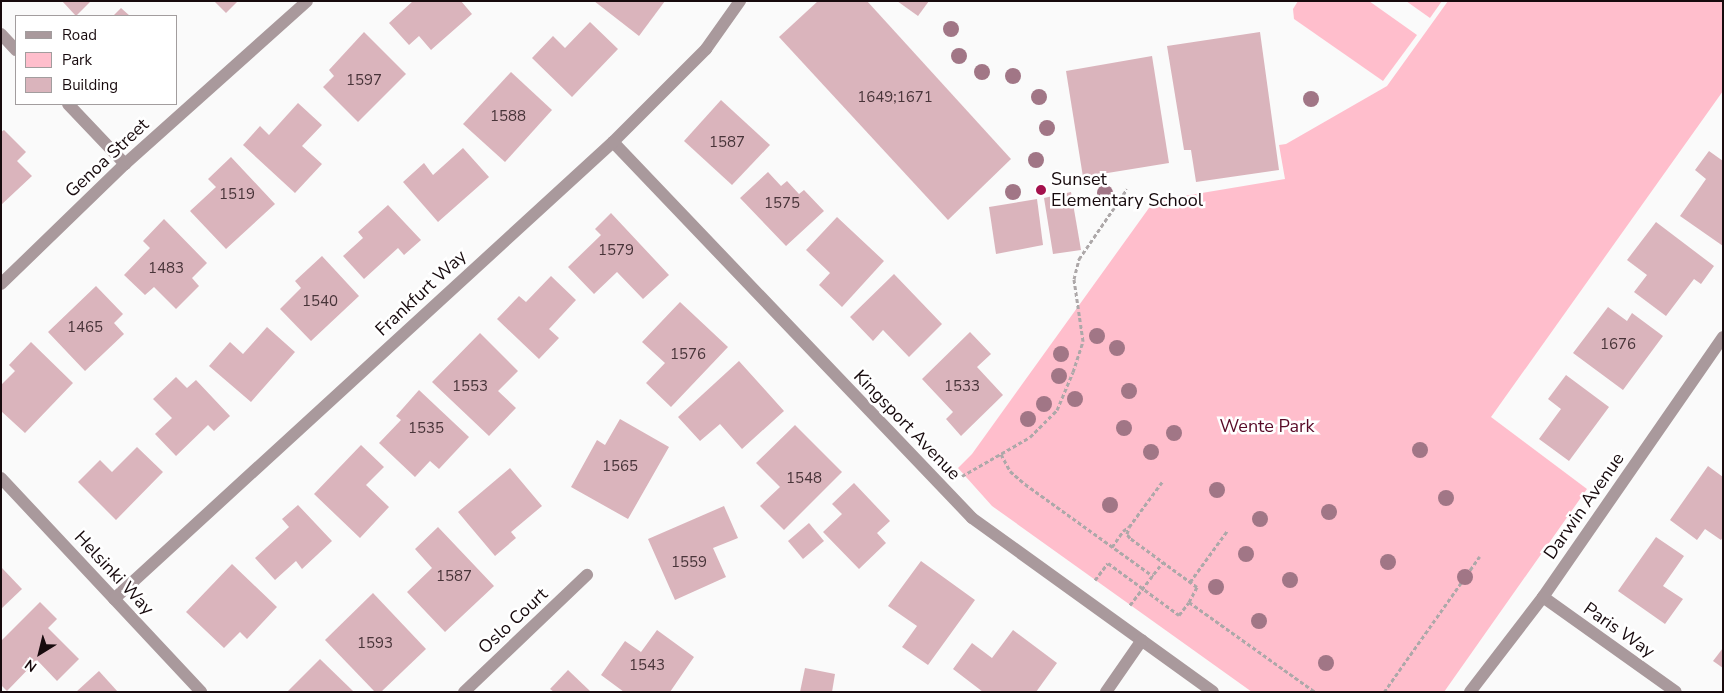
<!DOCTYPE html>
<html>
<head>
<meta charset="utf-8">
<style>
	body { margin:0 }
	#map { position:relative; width:1724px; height:693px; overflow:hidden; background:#fafafa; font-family:"Nunito Sans",sans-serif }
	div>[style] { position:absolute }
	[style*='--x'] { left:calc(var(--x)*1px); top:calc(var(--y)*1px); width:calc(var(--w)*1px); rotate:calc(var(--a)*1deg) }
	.green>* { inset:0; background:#ffbecc }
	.building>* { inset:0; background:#dab4bc }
	.path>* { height:3px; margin-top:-1.5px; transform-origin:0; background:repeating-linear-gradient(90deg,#ada8a9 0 4px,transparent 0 6.5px) }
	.minor>* { height:12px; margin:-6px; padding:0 6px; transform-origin:6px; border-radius:6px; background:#a9999c }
	.trees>* { width:16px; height:16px; margin:-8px; border-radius:50%; background:#a17686 }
	.dots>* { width:14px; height:14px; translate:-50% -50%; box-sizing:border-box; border:2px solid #fff; border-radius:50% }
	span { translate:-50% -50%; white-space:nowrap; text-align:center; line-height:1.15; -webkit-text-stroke:5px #fff; paint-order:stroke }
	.number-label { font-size:15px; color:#483439 }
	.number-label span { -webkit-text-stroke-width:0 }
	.street-label { font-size:18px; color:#170a0d }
	.poi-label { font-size:18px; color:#170a0d }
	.left { translate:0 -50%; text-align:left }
	.park-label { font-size:18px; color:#580a27 }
	.frame { position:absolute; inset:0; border:2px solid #170a0d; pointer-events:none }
	.legend { position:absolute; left:15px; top:15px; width:162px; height:90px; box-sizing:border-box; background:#fff; border:1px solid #a29d9e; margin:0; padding:6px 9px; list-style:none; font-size:15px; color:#170a0d }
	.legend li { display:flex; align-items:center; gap:10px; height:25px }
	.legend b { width:25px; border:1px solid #a29d9e }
	.north { position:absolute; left:15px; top:628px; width:50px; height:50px; -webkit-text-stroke:4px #fff; paint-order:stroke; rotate:216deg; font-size:14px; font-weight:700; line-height:20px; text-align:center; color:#170a0d }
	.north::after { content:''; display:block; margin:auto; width:18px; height:22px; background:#170a0d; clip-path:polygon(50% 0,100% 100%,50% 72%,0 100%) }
</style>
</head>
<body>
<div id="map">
	<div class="green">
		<i style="clip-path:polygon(1298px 1px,1369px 1px,1417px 35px,1383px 81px,1294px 19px,1293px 9px)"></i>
		<i style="clip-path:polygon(1406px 1px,1442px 1px,1430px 18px)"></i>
		<i style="clip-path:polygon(1448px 1px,1723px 1px,1723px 91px,1491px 417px,1587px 489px,1444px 692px,1252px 692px,992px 506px,958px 468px,972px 454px,1154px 201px,1285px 179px,1279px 145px,1286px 144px,1387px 86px)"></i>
	</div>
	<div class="building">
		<i style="clip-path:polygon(62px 1px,91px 1px,76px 16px)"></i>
		<i style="clip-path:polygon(214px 1px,238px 1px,226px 13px)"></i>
		<i style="clip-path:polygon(413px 1px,461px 1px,472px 14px,431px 50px,419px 36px,409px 45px,389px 23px)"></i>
		<i style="clip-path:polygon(594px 1px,665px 1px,639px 36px)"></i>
		<i style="clip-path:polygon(818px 1px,867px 1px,1011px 159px,948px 220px,779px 37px)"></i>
		<i style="clip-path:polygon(897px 1px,929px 1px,918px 16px)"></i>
		<i style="clip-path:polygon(121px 8px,130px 16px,113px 16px)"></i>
		<i style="clip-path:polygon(590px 22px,618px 49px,572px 97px,532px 58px,553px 36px,565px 48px)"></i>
		<i style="clip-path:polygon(364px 32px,406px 74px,358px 122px,323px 87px,334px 76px,329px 70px)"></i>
		<i style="clip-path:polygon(1260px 32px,1279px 170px,1196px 182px,1191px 150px,1184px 150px,1167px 46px)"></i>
		<i style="clip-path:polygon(1152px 56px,1169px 163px,1083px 177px,1066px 71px)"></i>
		<i style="clip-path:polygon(511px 72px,552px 110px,505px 162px,463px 124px)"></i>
		<i style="clip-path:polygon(721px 100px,770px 145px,732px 185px,684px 141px)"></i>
		<i style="clip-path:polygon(298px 103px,322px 125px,302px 146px,322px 164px,295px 193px,243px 145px,260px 126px,269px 135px)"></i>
		<i style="clip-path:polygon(4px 130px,26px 152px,17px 161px,32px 176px,1px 205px,1px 132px)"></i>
		<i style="clip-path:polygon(463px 148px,489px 177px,438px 222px,403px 182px,424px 163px,433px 175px)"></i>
		<i style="clip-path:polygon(1709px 151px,1723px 161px,1723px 246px,1680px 216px,1706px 179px,1695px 170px)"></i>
		<i style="clip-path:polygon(231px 157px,275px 204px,226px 249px,190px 211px,216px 187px,208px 179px)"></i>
		<i style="clip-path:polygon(768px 172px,781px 186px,787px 181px,799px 194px,804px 190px,824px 211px,786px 246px,740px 198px)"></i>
		<i style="clip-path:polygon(1071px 192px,1081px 250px,1053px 254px,1044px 198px)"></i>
		<i style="clip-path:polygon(1037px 199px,1043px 245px,996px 254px,989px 207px)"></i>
		<i style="clip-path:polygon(388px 205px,421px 240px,404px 255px,398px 248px,364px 279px,343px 256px,363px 238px,358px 232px)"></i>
		<i style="clip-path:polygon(611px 213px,669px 275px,643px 299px,617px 272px,594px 294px,568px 267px,601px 235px,595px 229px)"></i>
		<i style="clip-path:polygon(837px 217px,884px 261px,842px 307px,819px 285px,830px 273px,806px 250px)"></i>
		<i style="clip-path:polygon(164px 219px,207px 263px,192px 278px,199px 286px,176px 309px,154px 287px,145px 295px,124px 275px,150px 248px,143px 241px)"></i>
		<i style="clip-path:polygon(1656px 222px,1714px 266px,1701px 284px,1694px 279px,1666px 316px,1634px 292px,1647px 275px,1627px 260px)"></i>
		<i style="clip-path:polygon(322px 256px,359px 296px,311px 341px,280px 309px,301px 288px,295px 281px)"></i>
		<i style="clip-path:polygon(894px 274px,942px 324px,909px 357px,883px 330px,873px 341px,850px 317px)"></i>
		<i style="clip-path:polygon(551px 276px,576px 300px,549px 329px,559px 338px,539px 359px,497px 319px,519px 296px,526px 302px)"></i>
		<i style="clip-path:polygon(96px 286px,123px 314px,114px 323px,124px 334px,85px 371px,48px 332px)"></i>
		<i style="clip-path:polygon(680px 302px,728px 347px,671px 407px,646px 383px,665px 363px,642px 342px)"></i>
		<i style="clip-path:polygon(1608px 307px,1627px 321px,1632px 313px,1663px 336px,1623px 390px,1573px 353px)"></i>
		<i style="clip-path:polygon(267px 327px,295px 352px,251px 402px,209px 366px,230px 342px,243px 354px)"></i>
		<i style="clip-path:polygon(970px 332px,991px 354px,977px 367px,1003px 395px,961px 436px,946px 419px,953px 412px,922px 379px)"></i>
		<i style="clip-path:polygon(480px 333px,518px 371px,498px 391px,516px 408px,489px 436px,432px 382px)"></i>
		<i style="clip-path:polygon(31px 342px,73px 383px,25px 433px,1px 411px,1px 385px,15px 371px,9px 365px)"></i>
		<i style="clip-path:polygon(739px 361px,784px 411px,742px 449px,720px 424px,700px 441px,678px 417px)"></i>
		<i style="clip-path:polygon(1566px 375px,1609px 407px,1569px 461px,1539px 439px,1561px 409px,1548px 399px)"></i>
		<i style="clip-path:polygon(176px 377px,187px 388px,196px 380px,230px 416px,214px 431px,208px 425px,176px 456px,155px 434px,172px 418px,153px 399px)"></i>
		<i style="clip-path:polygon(419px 390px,469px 437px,439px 469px,430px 461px,415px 477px,379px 443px,401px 420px,396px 416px)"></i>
		<i style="clip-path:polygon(620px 419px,669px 447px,628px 519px,571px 487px,597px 440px,605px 445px)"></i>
		<i style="clip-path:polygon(795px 425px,842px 472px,784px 530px,760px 506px,780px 487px,756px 463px)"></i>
		<i style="clip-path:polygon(361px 445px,384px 467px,366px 485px,389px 507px,360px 538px,314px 494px)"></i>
		<i style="clip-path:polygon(137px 447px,163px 472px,116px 520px,78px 482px,100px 460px,112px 472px)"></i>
		<i style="clip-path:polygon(1708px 466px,1723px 477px,1723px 537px,1721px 540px,1705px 529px,1697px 540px,1670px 520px)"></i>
		<i style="clip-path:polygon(510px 468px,542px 506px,511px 532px,516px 538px,495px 556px,458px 512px)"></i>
		<i style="clip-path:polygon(854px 483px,890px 521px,877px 533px,886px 543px,859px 569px,823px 532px,842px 514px,832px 504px)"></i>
		<i style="clip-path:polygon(298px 505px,332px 541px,302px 569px,296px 561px,275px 580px,255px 558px,289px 527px,282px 519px)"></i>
		<i style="clip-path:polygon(724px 506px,738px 538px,713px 548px,726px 577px,675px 600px,648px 539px)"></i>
		<i style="clip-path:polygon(809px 523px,824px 541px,803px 559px,788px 541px)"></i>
		<i style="clip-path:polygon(438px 527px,494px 586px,445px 632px,407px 592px,432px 568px,415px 549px)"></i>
		<i style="clip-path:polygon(1656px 537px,1684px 556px,1663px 586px,1683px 599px,1665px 624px,1618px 591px)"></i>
		<i style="clip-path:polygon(921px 561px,975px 600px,928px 665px,902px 647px,917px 626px,888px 606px)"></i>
		<i style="clip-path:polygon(232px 564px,277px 607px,247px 639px,240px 632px,224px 648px,186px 612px)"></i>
		<i style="clip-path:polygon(1px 567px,22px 589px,1px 609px)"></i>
		<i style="clip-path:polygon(373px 593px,426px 649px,381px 692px,375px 692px,325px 640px)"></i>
		<i style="clip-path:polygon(40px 602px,57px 619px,48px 628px,79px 659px,57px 681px,37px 660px,7px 691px,1px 685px,1px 641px)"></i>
		<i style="clip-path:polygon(657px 630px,694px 657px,670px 692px,624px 692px,601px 675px,625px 641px,641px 652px)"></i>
		<i style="clip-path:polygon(1013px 630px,1057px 663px,1036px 692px,983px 692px,953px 669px,972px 643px,992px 658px)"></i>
		<i style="clip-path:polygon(1723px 648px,1723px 668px,1713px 661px)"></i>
		<i style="clip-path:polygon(320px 659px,354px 692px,287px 692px)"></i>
		<i style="clip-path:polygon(805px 668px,835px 674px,832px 692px,800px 692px)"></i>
		<i style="clip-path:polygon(568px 670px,591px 692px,554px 692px,550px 689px)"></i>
		<i style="clip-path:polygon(99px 671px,118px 692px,76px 692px)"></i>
	</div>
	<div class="path">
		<i style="--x:1001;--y:454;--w:19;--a:62"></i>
		<i style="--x:1010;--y:471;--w:20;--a:41"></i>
		<i style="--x:1025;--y:484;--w:158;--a:35.7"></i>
		<i style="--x:962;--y:476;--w:78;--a:-29.8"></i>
		<i style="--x:1030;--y:437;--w:38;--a:-45"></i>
		<i style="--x:1057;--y:410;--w:41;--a:-67.2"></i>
		<i style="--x:1073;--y:372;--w:33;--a:-72"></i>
		<i style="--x:1083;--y:341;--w:63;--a:-98.3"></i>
		<i style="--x:1074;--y:279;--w:21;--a:-76"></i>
		<i style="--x:1079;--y:259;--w:85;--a:-55.6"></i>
		<i style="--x:1112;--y:547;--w:19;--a:-55"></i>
		<i style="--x:1123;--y:531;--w:7;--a:-34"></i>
		<i style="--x:1095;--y:580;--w:21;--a:-53"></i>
		<i style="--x:1108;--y:563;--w:88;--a:36.2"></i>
		<i style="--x:1179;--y:615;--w:16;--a:-52"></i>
		<i style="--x:1189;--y:602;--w:17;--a:-62"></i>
		<i style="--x:1197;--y:587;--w:83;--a:-143.8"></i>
		<i style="--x:1130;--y:538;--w:5;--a:-127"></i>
		<i style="--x:1127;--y:534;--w:7;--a:-74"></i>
		<i style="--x:1129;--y:527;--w:56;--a:-53.7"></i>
		<i style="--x:1190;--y:582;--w:63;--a:-54"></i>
		<i style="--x:1189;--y:602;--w:155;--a:35.5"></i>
		<i style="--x:1130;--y:605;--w:54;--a:-52.5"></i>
		<i style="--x:1384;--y:692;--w:166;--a:-54.8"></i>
	</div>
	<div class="minor">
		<i style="--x:1;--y:34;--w:22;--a:47"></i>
		<i style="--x:68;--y:104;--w:83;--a:46.5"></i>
		<i style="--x:613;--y:142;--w:520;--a:46.32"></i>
		<i style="--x:972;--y:518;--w:297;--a:35.8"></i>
		<i style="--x:1;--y:284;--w:173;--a:-44.1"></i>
		<i style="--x:125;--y:164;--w:244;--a:-41.8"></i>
		<i style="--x:1;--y:478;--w:293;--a:46.9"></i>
		<i style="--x:1543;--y:597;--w:163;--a:35.5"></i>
		<i style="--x:114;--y:599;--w:677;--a:-42.48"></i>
		<i style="--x:613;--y:142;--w:132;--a:-45"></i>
		<i style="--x:706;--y:49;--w:59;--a:-54.7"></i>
		<i style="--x:464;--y:692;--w:170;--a:-43.6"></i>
		<i style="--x:1106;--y:692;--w:63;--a:-55.3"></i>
		<i style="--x:1470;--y:692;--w:120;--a:-52.5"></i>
		<i style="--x:1543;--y:597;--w:316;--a:-55.3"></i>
	</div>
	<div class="trees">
		<i style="left:951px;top:29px"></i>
		<i style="left:959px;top:56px"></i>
		<i style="left:982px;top:72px"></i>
		<i style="left:1013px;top:76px"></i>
		<i style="left:1039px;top:97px"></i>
		<i style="left:1311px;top:99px"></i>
		<i style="left:1047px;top:128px"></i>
		<i style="left:1036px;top:160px"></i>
		<i style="left:1013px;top:192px"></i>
		<i style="left:1105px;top:193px"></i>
		<i style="left:1097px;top:336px"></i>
		<i style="left:1117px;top:348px"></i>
		<i style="left:1061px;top:354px"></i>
		<i style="left:1059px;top:376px"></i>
		<i style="left:1129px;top:391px"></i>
		<i style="left:1075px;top:399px"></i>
		<i style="left:1044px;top:404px"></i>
		<i style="left:1028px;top:419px"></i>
		<i style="left:1124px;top:428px"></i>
		<i style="left:1174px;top:433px"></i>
		<i style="left:1420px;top:450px"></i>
		<i style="left:1151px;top:452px"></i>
		<i style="left:1217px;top:490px"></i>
		<i style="left:1446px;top:498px"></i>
		<i style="left:1110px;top:505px"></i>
		<i style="left:1329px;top:512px"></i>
		<i style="left:1260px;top:519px"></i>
		<i style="left:1246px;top:554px"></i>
		<i style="left:1388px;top:562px"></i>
		<i style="left:1465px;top:577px"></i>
		<i style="left:1290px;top:580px"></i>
		<i style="left:1216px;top:587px"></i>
		<i style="left:1259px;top:621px"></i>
		<i style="left:1326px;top:663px"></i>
	</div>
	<div class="dots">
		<i style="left:1041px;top:190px;background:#a4104c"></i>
	</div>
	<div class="number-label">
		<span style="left:364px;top:81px">1597</span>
		<span style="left:895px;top:98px">1649;1671</span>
		<span style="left:508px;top:117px">1588</span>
		<span style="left:727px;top:143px">1587</span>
		<span style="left:237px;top:195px">1519</span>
		<span style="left:782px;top:204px">1575</span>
		<span style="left:616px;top:251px">1579</span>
		<span style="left:166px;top:269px">1483</span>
		<span style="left:320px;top:302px">1540</span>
		<span style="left:85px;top:328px">1465</span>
		<span style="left:1618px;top:345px">1676</span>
		<span style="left:688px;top:355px">1576</span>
		<span style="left:470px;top:387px">1553</span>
		<span style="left:962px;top:387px">1533</span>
		<span style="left:426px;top:429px">1535</span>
		<span style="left:620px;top:467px">1565</span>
		<span style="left:804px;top:479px">1548</span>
		<span style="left:689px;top:563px">1559</span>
		<span style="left:454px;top:577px">1587</span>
		<span style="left:375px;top:644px">1593</span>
		<span style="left:647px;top:666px">1543</span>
	</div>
	<div class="street-label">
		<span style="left:107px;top:158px;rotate:-43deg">Genoa Street</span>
		<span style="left:421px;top:293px;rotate:-43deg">Frankfurt Way</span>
		<span style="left:907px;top:425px;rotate:46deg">Kingsport Avenue</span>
		<span style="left:1584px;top:506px;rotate:-55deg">Darwin Avenue</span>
		<span style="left:114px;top:573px;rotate:47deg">Helsinki Way</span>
		<span style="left:513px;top:621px;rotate:-43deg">Oslo Court</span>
		<span style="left:1619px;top:630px;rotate:35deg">Paris Way</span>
	</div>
	<div class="poi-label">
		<span class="left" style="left:1051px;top:190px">Sunset<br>Elementary School</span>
	</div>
	<div class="park-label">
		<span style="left:1267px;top:426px">Wente Park</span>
	</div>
	<div class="frame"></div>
	<ul class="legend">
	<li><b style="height:6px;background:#a9999c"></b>Road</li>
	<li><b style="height:14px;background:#ffbecc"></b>Park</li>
	<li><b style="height:14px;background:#dab4bc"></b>Building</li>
	</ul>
	<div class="north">N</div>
</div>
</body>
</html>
